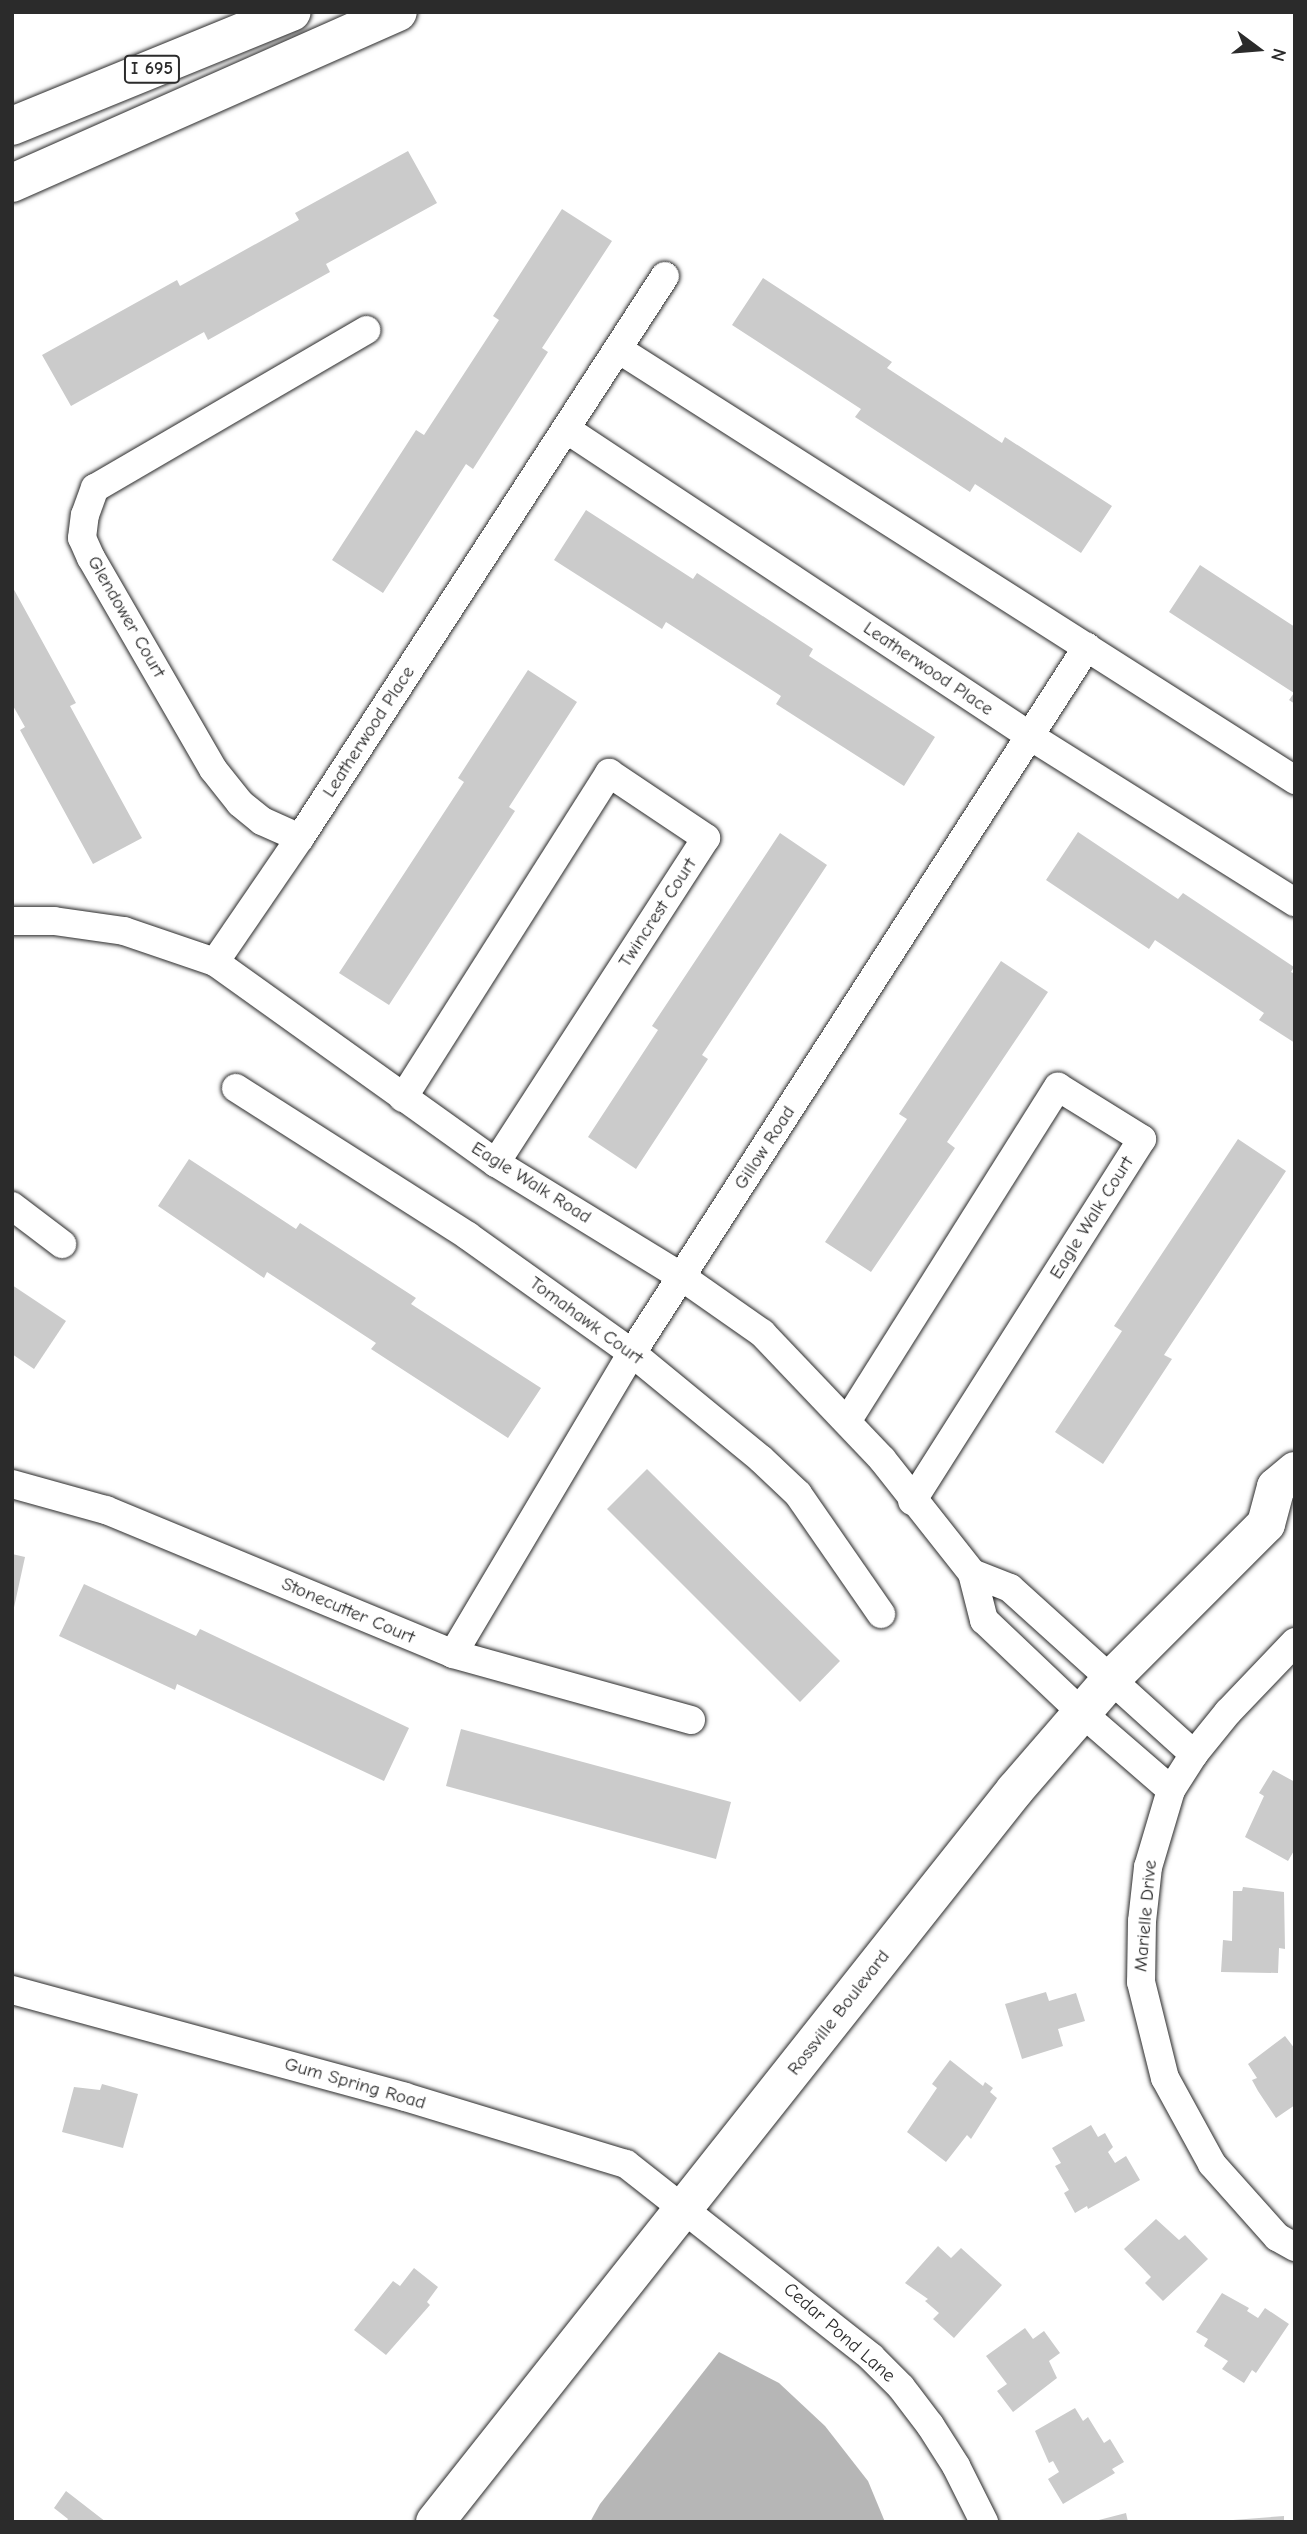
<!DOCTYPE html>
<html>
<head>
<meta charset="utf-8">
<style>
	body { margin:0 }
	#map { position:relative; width:1307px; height:2534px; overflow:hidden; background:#fff; font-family:"Comic Neue",sans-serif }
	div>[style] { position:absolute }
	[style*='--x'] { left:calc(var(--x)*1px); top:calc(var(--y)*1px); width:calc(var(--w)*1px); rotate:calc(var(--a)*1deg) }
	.water>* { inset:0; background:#b6b6b6 }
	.building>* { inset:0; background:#cbcbcb }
	.roads { filter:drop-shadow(0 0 2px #2b2b2b) drop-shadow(0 0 2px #2b2b2b) }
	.minor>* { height:28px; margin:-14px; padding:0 14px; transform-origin:14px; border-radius:14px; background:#fff }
	.secondary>* { height:38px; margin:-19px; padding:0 19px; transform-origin:19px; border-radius:19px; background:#fff }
	.motorway>* { height:38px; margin:-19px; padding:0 19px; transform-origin:19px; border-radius:19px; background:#fff }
	span { translate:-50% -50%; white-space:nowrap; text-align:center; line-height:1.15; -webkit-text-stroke:6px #fff; paint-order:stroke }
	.shield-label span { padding:2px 5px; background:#fff; border:2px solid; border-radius:5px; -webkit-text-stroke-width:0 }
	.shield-label { font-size:18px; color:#2b2b2b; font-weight:700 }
	.street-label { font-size:19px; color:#2b2b2b }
	.frame { position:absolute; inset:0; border:14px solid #2b2b2b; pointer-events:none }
	.north { position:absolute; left:1223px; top:14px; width:70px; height:70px; -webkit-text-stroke:5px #fff; paint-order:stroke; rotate:106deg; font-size:19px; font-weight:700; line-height:28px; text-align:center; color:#2b2b2b }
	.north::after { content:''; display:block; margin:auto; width:24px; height:32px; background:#2b2b2b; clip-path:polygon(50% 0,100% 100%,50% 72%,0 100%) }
</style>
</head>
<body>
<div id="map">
	<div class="water">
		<i style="clip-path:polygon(719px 2352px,779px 2383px,825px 2426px,868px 2481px,885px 2522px,590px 2522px,600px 2504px)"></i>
	</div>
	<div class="building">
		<i style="clip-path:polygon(408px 151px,437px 203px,326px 264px,330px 272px,208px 340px,204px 332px,71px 406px,42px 355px,177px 280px,180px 286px,299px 220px,295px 213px)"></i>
		<i style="clip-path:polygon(562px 209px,612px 241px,542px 348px,548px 352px,473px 469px,466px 464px,383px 593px,332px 560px,416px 430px,424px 435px,499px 320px,493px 316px)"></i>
		<i style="clip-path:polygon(763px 278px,892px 362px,887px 368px,1002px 443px,1005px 437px,1112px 506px,1081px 553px,975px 484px,970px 492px,855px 417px,861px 409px,732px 325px)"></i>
		<i style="clip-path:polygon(586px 510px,693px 579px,697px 573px,813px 649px,809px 656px,935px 737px,904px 786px,776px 704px,781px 696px,666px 622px,662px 629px,554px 560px)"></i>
		<i style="clip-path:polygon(1200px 565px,1295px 627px,1295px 704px,1289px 700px,1294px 693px,1169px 612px)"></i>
		<i style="clip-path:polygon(12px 586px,76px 703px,70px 706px,142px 838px,93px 864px,20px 730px,25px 727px,12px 704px)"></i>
		<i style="clip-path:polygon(528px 670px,577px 702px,509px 807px,515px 811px,389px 1005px,339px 973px,464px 782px,458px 778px)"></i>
		<i style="clip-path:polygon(1078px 832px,1178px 899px,1183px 893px,1294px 967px,1291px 972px,1295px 974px,1295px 1043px,1259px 1020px,1264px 1013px,1155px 940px,1149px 949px,1046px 880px)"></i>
		<i style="clip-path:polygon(780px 833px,827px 865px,702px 1055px,708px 1059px,636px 1169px,588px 1137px,658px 1030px,652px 1026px)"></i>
		<i style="clip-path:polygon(1001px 961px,1048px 992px,947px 1142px,955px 1148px,871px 1272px,825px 1242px,907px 1119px,899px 1114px)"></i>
		<i style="clip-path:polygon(1238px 1139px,1286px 1171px,1164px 1355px,1172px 1359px,1103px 1464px,1055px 1432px,1122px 1331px,1114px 1326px)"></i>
		<i style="clip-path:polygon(189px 1159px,296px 1229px,300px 1223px,416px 1298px,411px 1304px,541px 1388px,508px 1438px,371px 1349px,376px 1343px,267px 1272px,264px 1278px,158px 1206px)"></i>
		<i style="clip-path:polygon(12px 1285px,66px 1321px,34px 1369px,12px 1354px)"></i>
		<i style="clip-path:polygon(647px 1469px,840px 1661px,800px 1702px,607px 1509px)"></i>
		<i style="clip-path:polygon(12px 1554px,25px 1557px,13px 1612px,12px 1612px)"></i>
		<i style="clip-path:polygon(84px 1584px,196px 1636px,200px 1629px,409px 1728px,384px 1781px,177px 1684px,175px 1690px,59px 1636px)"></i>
		<i style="clip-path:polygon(461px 1729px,731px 1802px,716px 1859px,446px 1786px)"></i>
		<i style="clip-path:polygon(1273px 1770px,1295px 1782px,1295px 1849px,1288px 1861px,1245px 1837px,1264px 1796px,1259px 1793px)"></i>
		<i style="clip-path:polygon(1243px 1887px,1284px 1892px,1285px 1949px,1279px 1948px,1278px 1973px,1221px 1972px,1223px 1940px,1232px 1941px,1233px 1891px,1242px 1891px)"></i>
		<i style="clip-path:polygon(1046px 1992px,1049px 2001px,1076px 1993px,1085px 2021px,1058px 2029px,1063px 2046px,1022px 2059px,1005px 2004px)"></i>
		<i style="clip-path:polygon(1285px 2036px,1295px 2049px,1295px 2105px,1276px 2118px,1258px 2091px,1252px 2080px,1257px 2078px,1248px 2064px)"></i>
		<i style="clip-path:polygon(950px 2060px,983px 2086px,985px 2082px,993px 2088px,990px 2092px,997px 2098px,971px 2139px,967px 2135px,946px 2162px,907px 2132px,937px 2088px,932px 2084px)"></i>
		<i style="clip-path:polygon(102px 2084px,138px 2094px,123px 2148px,62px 2132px,74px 2087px,100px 2090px)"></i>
		<i style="clip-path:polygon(1091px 2125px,1098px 2137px,1105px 2133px,1113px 2147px,1108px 2152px,1115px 2163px,1126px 2156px,1140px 2180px,1088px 2209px,1087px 2206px,1075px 2213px,1064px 2193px,1069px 2190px,1055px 2166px,1061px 2163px,1052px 2148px)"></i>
		<i style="clip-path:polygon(1156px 2219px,1179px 2240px,1185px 2235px,1208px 2259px,1163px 2301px,1145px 2283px,1151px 2277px,1124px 2249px)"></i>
		<i style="clip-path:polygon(938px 2246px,951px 2258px,961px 2248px,1002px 2285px,954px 2338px,933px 2319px,939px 2313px,925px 2301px,928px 2299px,905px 2283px)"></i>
		<i style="clip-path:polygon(414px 2268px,438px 2287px,427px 2302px,430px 2305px,386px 2355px,354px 2330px,393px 2281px,400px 2286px)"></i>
		<i style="clip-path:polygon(1222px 2293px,1249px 2308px,1247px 2311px,1258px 2318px,1265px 2308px,1289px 2324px,1256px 2373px,1252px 2370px,1244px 2383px,1222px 2369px,1228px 2361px,1204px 2346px,1208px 2339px,1196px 2332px)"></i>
		<i style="clip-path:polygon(1025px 2328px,1033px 2339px,1044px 2331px,1060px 2353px,1049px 2361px,1057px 2378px,1013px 2412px,997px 2391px,1007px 2384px,986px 2356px)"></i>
		<i style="clip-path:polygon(1075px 2408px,1083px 2421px,1088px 2417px,1104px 2443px,1110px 2439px,1124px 2462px,1112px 2469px,1115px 2473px,1063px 2504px,1048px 2479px,1059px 2472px,1053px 2461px,1049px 2463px,1035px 2431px)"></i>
		<i style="clip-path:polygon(66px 2491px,106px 2522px,66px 2522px,68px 2519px,54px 2508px)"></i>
		<i style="clip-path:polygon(1126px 2513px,1128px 2522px,1095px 2522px,1095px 2521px)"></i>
		<i style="clip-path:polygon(1284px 2516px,1284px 2522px,1233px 2522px,1233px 2520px)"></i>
	</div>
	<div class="roads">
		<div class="minor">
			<i style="--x:618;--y:349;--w:803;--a:32.48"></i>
			<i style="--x:566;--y:429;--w:556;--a:33.49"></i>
			<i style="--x:1030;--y:736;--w:313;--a:32.1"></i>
			<i style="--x:300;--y:838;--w:42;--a:-155.9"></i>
			<i style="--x:262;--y:821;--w:28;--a:-141"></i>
			<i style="--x:240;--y:803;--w:43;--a:-128.5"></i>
			<i style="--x:213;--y:769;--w:244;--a:-120"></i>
			<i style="--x:91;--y:558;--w:22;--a:-114"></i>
			<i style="--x:82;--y:538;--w:23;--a:-83"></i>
			<i style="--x:85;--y:515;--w:29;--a:-70"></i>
			<i style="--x:95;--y:488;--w:314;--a:-30.2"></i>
			<i style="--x:12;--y:921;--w:42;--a:0"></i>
			<i style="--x:54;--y:921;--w:71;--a:8.1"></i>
			<i style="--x:124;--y:931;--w:96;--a:18.8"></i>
			<i style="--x:215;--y:962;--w:345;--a:35.6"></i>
			<i style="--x:496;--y:1163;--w:218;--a:31.5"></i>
			<i style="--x:682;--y:1277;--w:98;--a:35"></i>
			<i style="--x:762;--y:1333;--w:174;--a:46.4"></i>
			<i style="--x:882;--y:1459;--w:145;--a:51.7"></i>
			<i style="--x:972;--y:1573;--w:49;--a:75.7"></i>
			<i style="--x:984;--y:1620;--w:134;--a:43.5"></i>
			<i style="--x:1081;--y:1712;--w:119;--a:40.9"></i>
			<i style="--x:215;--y:962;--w:150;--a:-55.6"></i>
			<i style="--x:300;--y:838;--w:670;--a:-57"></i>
			<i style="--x:236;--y:1088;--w:275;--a:32.5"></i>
			<i style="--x:468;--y:1236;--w:201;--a:35.5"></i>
			<i style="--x:632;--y:1353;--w:167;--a:39.4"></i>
			<i style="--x:761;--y:1459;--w:51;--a:43.4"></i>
			<i style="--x:798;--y:1494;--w:146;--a:55.3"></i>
			<i style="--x:403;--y:1098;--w:385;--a:-57.6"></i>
			<i style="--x:609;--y:773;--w:117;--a:33.8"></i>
			<i style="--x:706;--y:838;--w:387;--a:122.9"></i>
			<i style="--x:12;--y:1206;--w:63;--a:37.2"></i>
			<i style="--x:848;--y:1420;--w:394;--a:-57.8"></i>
			<i style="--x:1058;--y:1087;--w:99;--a:31.8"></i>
			<i style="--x:1142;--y:1139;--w:429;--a:122.4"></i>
			<i style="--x:12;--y:1484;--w:98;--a:15.5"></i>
			<i style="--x:106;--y:1510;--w:376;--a:22.5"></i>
			<i style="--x:453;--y:1654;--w:247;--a:15.5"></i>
			<i style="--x:972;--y:1573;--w:41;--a:21.5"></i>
			<i style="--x:1010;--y:1588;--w:248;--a:42.1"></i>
			<i style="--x:1295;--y:1642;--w:97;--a:133.7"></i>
			<i style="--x:1228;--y:1712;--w:54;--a:129"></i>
			<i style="--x:1194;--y:1754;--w:43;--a:122.6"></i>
			<i style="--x:1171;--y:1790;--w:80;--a:106.6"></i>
			<i style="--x:1148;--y:1867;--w:54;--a:96.3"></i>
			<i style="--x:1142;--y:1921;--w:61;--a:90.9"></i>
			<i style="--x:1141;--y:1982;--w:99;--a:76"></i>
			<i style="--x:1165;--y:2078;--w:98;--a:61.3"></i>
			<i style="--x:1212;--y:2164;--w:98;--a:48.3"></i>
			<i style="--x:1277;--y:2237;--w:21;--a:29"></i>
			<i style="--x:453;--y:1654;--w:350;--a:-59.3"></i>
			<i style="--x:632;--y:1353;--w:840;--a:-57.2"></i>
			<i style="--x:12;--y:1990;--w:407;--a:15.2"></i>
			<i style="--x:405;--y:2097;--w:231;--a:16.9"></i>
			<i style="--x:626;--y:2164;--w:312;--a:38.2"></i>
			<i style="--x:871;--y:2357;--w:42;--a:45"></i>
			<i style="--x:901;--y:2387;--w:48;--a:52.7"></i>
			<i style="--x:930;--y:2425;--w:49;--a:57.6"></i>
			<i style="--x:956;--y:2466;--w:63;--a:63.4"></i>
		</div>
		<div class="secondary">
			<i style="--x:435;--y:2522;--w:934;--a:-51.61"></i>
			<i style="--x:1015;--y:1790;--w:147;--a:-49.1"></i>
			<i style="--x:1111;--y:1679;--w:219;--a:-45"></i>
			<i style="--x:1266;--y:1524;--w:38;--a:-75"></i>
			<i style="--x:1276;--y:1487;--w:25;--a:-40"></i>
		</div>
		<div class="motorway">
			<i style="--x:12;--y:126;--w:302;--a:-22.2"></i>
			<i style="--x:12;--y:183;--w:422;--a:-23.9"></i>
		</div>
	</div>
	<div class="shield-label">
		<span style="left:152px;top:69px">I 695</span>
	</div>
	<div class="street-label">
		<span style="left:126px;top:617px;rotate:60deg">Glendower Court</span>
		<span style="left:928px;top:669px;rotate:34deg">Leatherwood Place</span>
		<span style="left:369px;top:732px;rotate:-57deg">Leatherwood Place</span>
		<span style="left:658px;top:913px;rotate:-57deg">Twincrest Court</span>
		<span style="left:765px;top:1148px;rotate:-57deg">Gillow Road</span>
		<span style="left:531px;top:1183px;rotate:32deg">Eagle Walk Road</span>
		<span style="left:1092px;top:1218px;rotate:-58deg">Eagle Walk Court</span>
		<span style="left:586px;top:1321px;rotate:36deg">Tomahawk Court</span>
		<span style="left:348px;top:1611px;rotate:23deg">Stonecutter Court</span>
		<span style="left:1146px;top:1916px;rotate:-85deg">Marielle Drive</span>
		<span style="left:839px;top:2013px;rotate:-52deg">Rossville Boulevard</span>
		<span style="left:355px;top:2084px;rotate:16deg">Gum Spring Road</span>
		<span style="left:839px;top:2333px;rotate:41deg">Cedar Pond Lane</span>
	</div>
	<div class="frame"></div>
	<div class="north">N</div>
</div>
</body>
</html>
